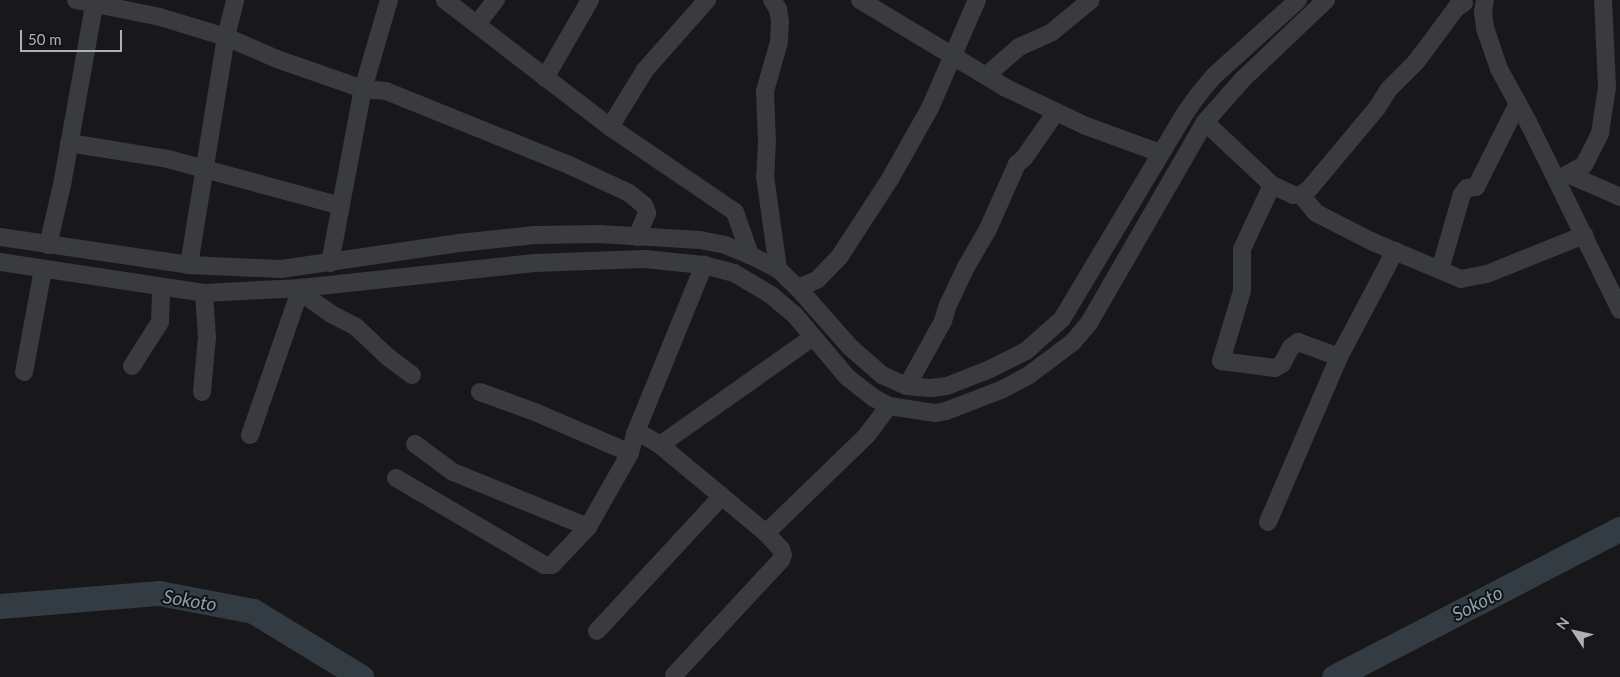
<!DOCTYPE html>
<html>
<head>
<meta charset="utf-8">
<style>
	body { margin:0 }
	#map { position:relative; width:1620px; height:677px; overflow:hidden; background:#18181a; font-family:Lato,sans-serif }
	div>[style] { position:absolute }
	[style*='--x'] { left:calc(var(--x)*1px); top:calc(var(--y)*1px); width:calc(var(--w)*1px); rotate:calc(var(--a)*1deg) }
	.river>* { height:25px; margin:-12.5px; padding:0 12.5px; transform-origin:12.5px; border-radius:12.5px; background:#323c42 }
	.minor>* { height:18px; margin:-9px; padding:0 9px; transform-origin:9px; border-radius:9px; background:#393b3e }
	span { translate:-50% -50%; white-space:nowrap; text-align:center; line-height:1.15; -webkit-text-stroke:4px #131315; paint-order:stroke }
	.water-label { font-size:19px; color:#86a1b0; font-style:italic }
	.north { position:absolute; left:1550px; top:607px; width:50px; height:50px; -webkit-text-stroke:4px #131315; paint-order:stroke; rotate:305deg; font-size:14px; font-weight:700; line-height:20px; text-align:center; color:#acb1b8 }
	.north::after { content:''; display:block; margin:auto; width:18px; height:22px; background:#acb1b8; clip-path:polygon(50% 0,100% 100%,50% 72%,0 100%) }
	.scale { position:absolute; left:20px; top:30px; width:102px; height:22px; box-sizing:border-box; border:2px solid #acb1b8; border-top:0; padding-left:6px; font-size:15px; line-height:18px; white-space:nowrap; color:#acb1b8; -webkit-text-stroke:4px #131315; paint-order:stroke }
</style>
</head>
<body>
<div id="map">
	<div class="river">
		<i style="--x:0;--y:606;--w:160;--a:-4.7"></i>
		<i style="--x:159;--y:593;--w:96;--a:10.8"></i>
		<i style="--x:253;--y:611;--w:127;--a:31.4"></i>
		<i style="--x:1334;--y:677;--w:322;--a:-27.4"></i>
	</div>
	<div class="minor">
		<i style="--x:76;--y:0;--w:86;--a:11.4"></i>
		<i style="--x:160;--y:17;--w:69;--a:16.9"></i>
		<i style="--x:226;--y:37;--w:56;--a:23.3"></i>
		<i style="--x:277;--y:59;--w:91;--a:19.2"></i>
		<i style="--x:363;--y:89;--w:23;--a:5"></i>
		<i style="--x:386;--y:91;--w:197;--a:22"></i>
		<i style="--x:569;--y:165;--w:66;--a:25"></i>
		<i style="--x:629;--y:193;--w:19;--a:39"></i>
		<i style="--x:644;--y:205;--w:9;--a:69"></i>
		<i style="--x:647;--y:213;--w:26;--a:113"></i>
		<i style="--x:445;--y:0;--w:208;--a:37.6"></i>
		<i style="--x:610;--y:127;--w:151;--a:34.2"></i>
		<i style="--x:735;--y:212;--w:46;--a:70.8"></i>
		<i style="--x:772;--y:0;--w:11;--a:56"></i>
		<i style="--x:778;--y:9;--w:13;--a:81"></i>
		<i style="--x:780;--y:22;--w:20;--a:93"></i>
		<i style="--x:779;--y:42;--w:51;--a:105.9"></i>
		<i style="--x:765;--y:91;--w:51;--a:87.8"></i>
		<i style="--x:767;--y:142;--w:34;--a:93"></i>
		<i style="--x:765;--y:176;--w:94;--a:82"></i>
		<i style="--x:860;--y:0;--w:168;--a:31.1"></i>
		<i style="--x:1004;--y:87;--w:91;--a:25.4"></i>
		<i style="--x:1086;--y:126;--w:79;--a:20"></i>
		<i style="--x:1485;--y:0;--w:11;--a:100"></i>
		<i style="--x:1483;--y:11;--w:17;--a:83"></i>
		<i style="--x:1485;--y:28;--w:43;--a:71.1"></i>
		<i style="--x:1499;--y:69;--w:60;--a:61.3"></i>
		<i style="--x:1528;--y:122;--w:209;--a:63.9"></i>
		<i style="--x:477;--y:24;--w:31;--a:-52"></i>
		<i style="--x:987;--y:75;--w:43;--a:-41.2"></i>
		<i style="--x:1019;--y:47;--w:36;--a:-24"></i>
		<i style="--x:1052;--y:32;--w:50;--a:-39.4"></i>
		<i style="--x:545;--y:78;--w:90;--a:-60"></i>
		<i style="--x:1205;--y:122;--w:92;--a:43.2"></i>
		<i style="--x:1272;--y:185;--w:23;--a:25"></i>
		<i style="--x:1293;--y:195;--w:8;--a:0"></i>
		<i style="--x:1301;--y:195;--w:11;--a:-38"></i>
		<i style="--x:1310;--y:188;--w:104;--a:-50.1"></i>
		<i style="--x:1377;--y:108;--w:22;--a:-58"></i>
		<i style="--x:1389;--y:89;--w:38;--a:-45"></i>
		<i style="--x:1416;--y:62;--w:69;--a:-53.3"></i>
		<i style="--x:1457;--y:7;--w:8;--a:-30"></i>
		<i style="--x:610;--y:127;--w:67;--a:-58.4"></i>
		<i style="--x:645;--y:70;--w:94;--a:-48.5"></i>
		<i style="--x:69;--y:143;--w:100;--a:9.2"></i>
		<i style="--x:168;--y:159;--w:179;--a:15.2"></i>
		<i style="--x:1570;--y:175;--w:55;--a:23.7"></i>
		<i style="--x:1557;--y:180;--w:31;--a:-29"></i>
		<i style="--x:1584;--y:165;--w:36;--a:-63"></i>
		<i style="--x:1600;--y:133;--w:47;--a:-81.3"></i>
		<i style="--x:1607;--y:87;--w:87;--a:-92.6"></i>
		<i style="--x:1272;--y:185;--w:71;--a:115.1"></i>
		<i style="--x:1242;--y:249;--w:42;--a:90"></i>
		<i style="--x:1242;--y:291;--w:73;--a:106.7"></i>
		<i style="--x:1221;--y:361;--w:54;--a:7.4"></i>
		<i style="--x:1275;--y:368;--w:8;--a:-30"></i>
		<i style="--x:1282;--y:364;--w:19;--a:-62"></i>
		<i style="--x:1291;--y:347;--w:9;--a:-36"></i>
		<i style="--x:1298;--y:342;--w:38;--a:20"></i>
		<i style="--x:1334;--y:355;--w:6;--a:0"></i>
		<i style="--x:1301;--y:195;--w:23;--a:50"></i>
		<i style="--x:1316;--y:213;--w:64;--a:27"></i>
		<i style="--x:1373;--y:242;--w:95;--a:22.8"></i>
		<i style="--x:1461;--y:279;--w:26;--a:-11"></i>
		<i style="--x:1487;--y:274;--w:105;--a:-21.9"></i>
		<i style="--x:0;--y:237;--w:191;--a:8.4"></i>
		<i style="--x:189;--y:265;--w:92;--a:2.5"></i>
		<i style="--x:281;--y:269;--w:180;--a:-8.3"></i>
		<i style="--x:459;--y:243;--w:76;--a:-6"></i>
		<i style="--x:535;--y:235;--w:64;--a:-0.9"></i>
		<i style="--x:599;--y:234;--w:101;--a:3.4"></i>
		<i style="--x:700;--y:240;--w:25;--a:11"></i>
		<i style="--x:725;--y:245;--w:27;--a:22"></i>
		<i style="--x:750;--y:255;--w:31;--a:27"></i>
		<i style="--x:778;--y:269;--w:28;--a:44"></i>
		<i style="--x:798;--y:288;--w:79;--a:48.6"></i>
		<i style="--x:850;--y:347;--w:43;--a:41.2"></i>
		<i style="--x:882;--y:375;--w:27;--a:24"></i>
		<i style="--x:907;--y:386;--w:25;--a:5"></i>
		<i style="--x:932;--y:388;--w:15;--a:-8"></i>
		<i style="--x:947;--y:386;--w:46;--a:-21.6"></i>
		<i style="--x:990;--y:369;--w:40;--a:-26.6"></i>
		<i style="--x:1026;--y:351;--w:48;--a:-41.6"></i>
		<i style="--x:1062;--y:319;--w:241;--a:-59.1"></i>
		<i style="--x:1186;--y:112;--w:21;--a:-55"></i>
		<i style="--x:1198;--y:95;--w:26;--a:-50"></i>
		<i style="--x:1215;--y:75;--w:112;--a:-42.1"></i>
		<i style="--x:48;--y:245;--w:62;--a:-76.9"></i>
		<i style="--x:62;--y:185;--w:188;--a:-79.9"></i>
		<i style="--x:0;--y:262;--w:206;--a:8.6"></i>
		<i style="--x:204;--y:293;--w:97;--a:-3"></i>
		<i style="--x:301;--y:288;--w:235;--a:-6.1"></i>
		<i style="--x:535;--y:263;--w:109;--a:-2.1"></i>
		<i style="--x:644;--y:259;--w:60;--a:5.7"></i>
		<i style="--x:704;--y:265;--w:31;--a:15"></i>
		<i style="--x:734;--y:273;--w:43;--a:30.7"></i>
		<i style="--x:771;--y:295;--w:30;--a:40"></i>
		<i style="--x:794;--y:314;--w:82;--a:49.9"></i>
		<i style="--x:847;--y:377;--w:34;--a:38"></i>
		<i style="--x:874;--y:398;--w:17;--a:28"></i>
		<i style="--x:889;--y:406;--w:47;--a:8.7"></i>
		<i style="--x:935;--y:413;--w:11;--a:-10"></i>
		<i style="--x:946;--y:411;--w:59;--a:-20.9"></i>
		<i style="--x:1001;--y:390;--w:32;--a:-28"></i>
		<i style="--x:1029;--y:375;--w:55;--a:-36.9"></i>
		<i style="--x:1073;--y:342;--w:25;--a:-50"></i>
		<i style="--x:1089;--y:323;--w:232;--a:-60"></i>
		<i style="--x:1205;--y:122;--w:57;--a:-48.5"></i>
		<i style="--x:1243;--y:79;--w:115;--a:-43.6"></i>
		<i style="--x:330;--y:263;--w:177;--a:-79.3"></i>
		<i style="--x:363;--y:89;--w:93;--a:-73.7"></i>
		<i style="--x:189;--y:265;--w:231;--a:-80.8"></i>
		<i style="--x:226;--y:37;--w:38;--a:-76"></i>
		<i style="--x:1440;--y:270;--w:79;--a:-73.9"></i>
		<i style="--x:1462;--y:194;--w:8;--a:-50"></i>
		<i style="--x:1467;--y:188;--w:9;--a:-6"></i>
		<i style="--x:1476;--y:187;--w:94;--a:-63.4"></i>
		<i style="--x:798;--y:288;--w:21;--a:-23"></i>
		<i style="--x:817;--y:280;--w:33;--a:-46"></i>
		<i style="--x:840;--y:256;--w:92;--a:-57"></i>
		<i style="--x:890;--y:179;--w:81;--a:-60.6"></i>
		<i style="--x:930;--y:108;--w:118;--a:-66.5"></i>
		<i style="--x:300;--y:292;--w:38;--a:35"></i>
		<i style="--x:331;--y:314;--w:28;--a:27"></i>
		<i style="--x:356;--y:327;--w:44;--a:43.2"></i>
		<i style="--x:388;--y:357;--w:30;--a:37"></i>
		<i style="--x:132;--y:366;--w:52;--a:-57.5"></i>
		<i style="--x:160;--y:322;--w:35;--a:-88"></i>
		<i style="--x:24;--y:372;--w:105;--a:-79.5"></i>
		<i style="--x:907;--y:386;--w:74;--a:-61"></i>
		<i style="--x:943;--y:321;--w:17;--a:-73"></i>
		<i style="--x:948;--y:305;--w:42;--a:-64.7"></i>
		<i style="--x:966;--y:267;--w:44;--a:-59.9"></i>
		<i style="--x:988;--y:229;--w:71;--a:-66"></i>
		<i style="--x:1017;--y:164;--w:9;--a:-41"></i>
		<i style="--x:1024;--y:158;--w:56;--a:-55.2"></i>
		<i style="--x:202;--y:392;--w:55;--a:-84.8"></i>
		<i style="--x:207;--y:337;--w:44;--a:-93.9"></i>
		<i style="--x:480;--y:392;--w:59;--a:20"></i>
		<i style="--x:535;--y:412;--w:103;--a:23.3"></i>
		<i style="--x:635;--y:434;--w:183;--a:-67.8"></i>
		<i style="--x:250;--y:435;--w:156;--a:-70.9"></i>
		<i style="--x:415;--y:444;--w:47;--a:36.4"></i>
		<i style="--x:453;--y:472;--w:146;--a:22.2"></i>
		<i style="--x:660;--y:445;--w:187;--a:-35.2"></i>
		<i style="--x:396;--y:478;--w:172;--a:30.4"></i>
		<i style="--x:544;--y:565;--w:8;--a:0"></i>
		<i style="--x:552;--y:565;--w:52;--a:-46.5"></i>
		<i style="--x:588;--y:527;--w:85;--a:-60.4"></i>
		<i style="--x:630;--y:453;--w:20;--a:-75"></i>
		<i style="--x:635;--y:434;--w:12;--a:14"></i>
		<i style="--x:647;--y:437;--w:15;--a:32"></i>
		<i style="--x:660;--y:445;--w:138;--a:39.7"></i>
		<i style="--x:766;--y:533;--w:22;--a:47"></i>
		<i style="--x:781;--y:549;--w:6;--a:72"></i>
		<i style="--x:783;--y:555;--w:5;--a:112"></i>
		<i style="--x:781;--y:560;--w:157;--a:132.9"></i>
		<i style="--x:1268;--y:522;--w:182;--a:-66.7"></i>
		<i style="--x:1340;--y:355;--w:118;--a:-62.1"></i>
		<i style="--x:766;--y:533;--w:141;--a:-44.1"></i>
		<i style="--x:867;--y:435;--w:36;--a:-53"></i>
		<i style="--x:597;--y:631;--w:184;--a:-47.2"></i>
	</div>
	<div class="water-label">
		<span style="left:190px;top:600px;rotate:9deg">Sokoto</span>
		<span style="left:1477px;top:603px;rotate:-27deg">Sokoto</span>
	</div>
	<div class="north">N</div>
	<div class="scale">50 m</div>
</div>
</body>
</html>
